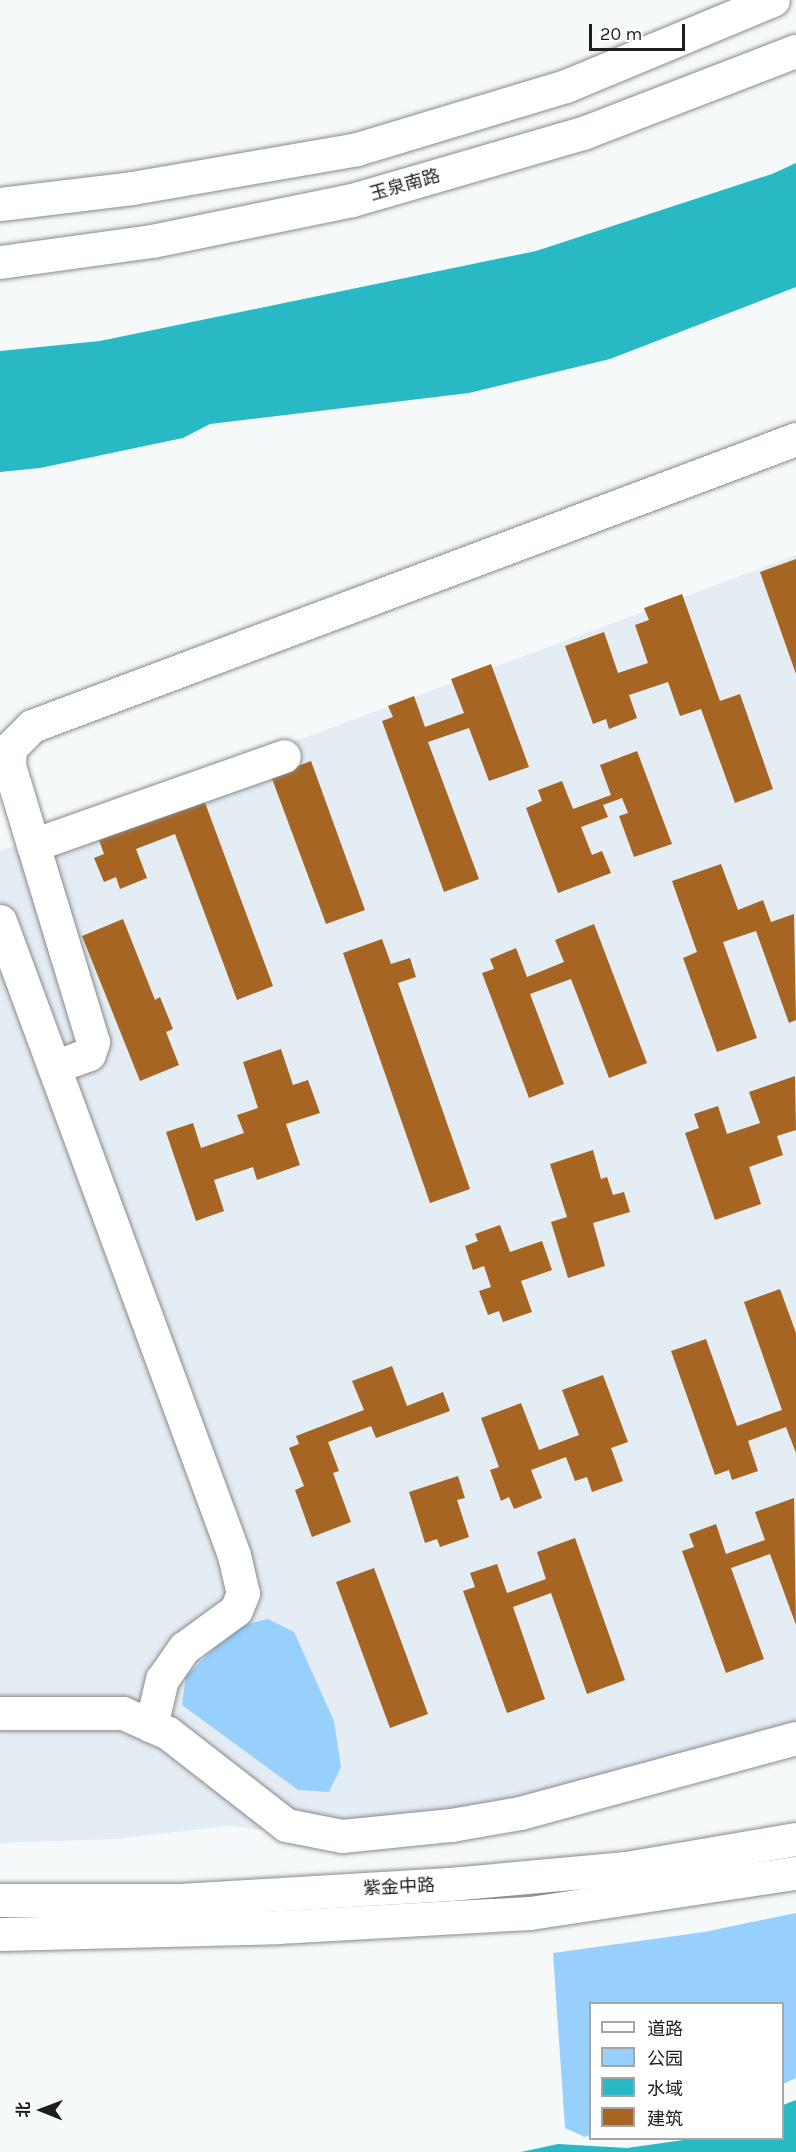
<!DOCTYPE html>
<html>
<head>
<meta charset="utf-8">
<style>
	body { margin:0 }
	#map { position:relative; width:796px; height:2152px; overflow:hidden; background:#f6f9fa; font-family:Karla,"Noto Sans SC",sans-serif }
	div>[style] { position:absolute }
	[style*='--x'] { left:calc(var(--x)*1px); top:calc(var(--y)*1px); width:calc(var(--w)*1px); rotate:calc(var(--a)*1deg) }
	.built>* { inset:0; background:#e4edf4 }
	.green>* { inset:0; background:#97d0fd }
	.water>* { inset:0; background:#29b9c5 }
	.building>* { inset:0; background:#a66522 }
	.roads { filter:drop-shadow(0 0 2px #888a8c) drop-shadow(0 0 2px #888a8c) }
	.minor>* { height:33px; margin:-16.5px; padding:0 16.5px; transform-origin:16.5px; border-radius:16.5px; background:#fff }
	span { translate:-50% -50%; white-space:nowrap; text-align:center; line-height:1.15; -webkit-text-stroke:4.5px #fff; paint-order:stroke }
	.street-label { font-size:18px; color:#1d1e1f }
	.legend { position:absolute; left:589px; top:2002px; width:195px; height:138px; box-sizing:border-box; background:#fff; border:2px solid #a5a5a5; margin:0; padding:8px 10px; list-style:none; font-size:18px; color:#1d1e1f }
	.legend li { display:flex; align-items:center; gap:12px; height:30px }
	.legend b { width:30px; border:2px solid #a5a5a5 }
	.north { position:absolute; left:12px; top:2080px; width:60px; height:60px; -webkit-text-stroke:4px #fff; paint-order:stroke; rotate:271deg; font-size:16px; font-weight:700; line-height:24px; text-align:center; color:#1d1e1f }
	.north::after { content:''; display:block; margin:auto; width:21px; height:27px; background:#1d1e1f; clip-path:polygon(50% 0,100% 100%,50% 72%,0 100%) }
	.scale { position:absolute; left:589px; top:24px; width:96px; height:27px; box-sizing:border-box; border:3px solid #1d1e1f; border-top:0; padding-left:8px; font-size:18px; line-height:21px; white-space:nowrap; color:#1d1e1f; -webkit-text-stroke:4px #fff; paint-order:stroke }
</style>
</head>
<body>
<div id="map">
	<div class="built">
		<i style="clip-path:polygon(796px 555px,796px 1722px,361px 1841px,229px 1826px,116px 1839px,0 1843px,0 851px)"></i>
	</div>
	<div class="green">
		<i style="clip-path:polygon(268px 1619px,294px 1632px,334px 1721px,341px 1767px,329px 1792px,298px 1790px,182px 1705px,186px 1676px,236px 1627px)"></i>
		<i style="clip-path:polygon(796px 1913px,796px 2078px,783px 2084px,782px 2004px,590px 2004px,590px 2135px,585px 2137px,565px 2128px,553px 1953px,704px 1932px)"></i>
	</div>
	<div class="water">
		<i style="clip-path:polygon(796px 163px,796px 287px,610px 359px,469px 393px,210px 424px,183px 438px,40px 468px,0 472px,0 351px,100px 341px,536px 251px,772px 174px)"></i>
		<i style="clip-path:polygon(796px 2100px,796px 2152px,521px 2152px,558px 2144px,627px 2148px,698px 2138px,782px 2138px,783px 2105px)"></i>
	</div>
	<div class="building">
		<i style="clip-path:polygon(796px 559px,796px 674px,760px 572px)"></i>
		<i style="clip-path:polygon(682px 594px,720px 701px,740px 694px,773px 789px,735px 803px,701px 709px,680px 716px,668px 682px,629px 695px,637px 718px,609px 729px,606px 719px,593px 724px,565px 646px,604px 632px,618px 673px,648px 663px,635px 625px,649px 620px,644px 608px)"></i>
		<i style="clip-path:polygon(491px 664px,529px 767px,489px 781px,469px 728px,428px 742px,479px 879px,444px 892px,382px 721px,393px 717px,388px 706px,414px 696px,425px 727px,464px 713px,451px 679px)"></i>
		<i style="clip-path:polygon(637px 751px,672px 844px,634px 857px,619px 816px,628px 813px,622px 798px,603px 805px,608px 817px,581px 827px,592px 855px,602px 851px,611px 873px,558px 893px,526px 808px,542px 801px,538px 790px,562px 781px,573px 809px,611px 795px,600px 765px)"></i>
		<i style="clip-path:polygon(311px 761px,365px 910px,326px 924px,271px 776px)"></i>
		<i style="clip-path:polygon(204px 800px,273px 986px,237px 1000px,175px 834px,136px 849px,147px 878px,120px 889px,116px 877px,104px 882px,94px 858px,104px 854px,99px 840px)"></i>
		<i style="clip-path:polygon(721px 864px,738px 910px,763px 900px,771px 922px,794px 914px,796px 1020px,789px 1023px,756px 931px,723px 942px,757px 1038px,717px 1052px,683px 958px,697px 952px,672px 881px)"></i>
		<i style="clip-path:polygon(123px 919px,155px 1000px,160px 997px,173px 1029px,166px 1032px,179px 1065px,140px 1081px,82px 936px)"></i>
		<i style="clip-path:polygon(594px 924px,647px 1063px,609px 1078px,571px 979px,530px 994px,564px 1084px,529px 1098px,482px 973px,494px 969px,490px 959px,516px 948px,527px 977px,564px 962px,555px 940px)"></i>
		<i style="clip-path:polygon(382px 939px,391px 964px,410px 958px,416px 977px,398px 983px,470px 1189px,430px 1203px,343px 953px)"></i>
		<i style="clip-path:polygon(281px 1049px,293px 1085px,308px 1080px,320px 1113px,286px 1124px,300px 1165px,257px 1180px,253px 1167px,214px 1180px,224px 1211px,196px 1221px,166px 1132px,193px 1123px,201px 1148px,244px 1133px,237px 1115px,258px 1108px,243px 1062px)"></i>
		<i style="clip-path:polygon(795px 1076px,796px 1130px,777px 1136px,783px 1155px,749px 1167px,761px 1204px,715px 1220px,685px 1133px,699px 1128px,694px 1114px,718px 1106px,727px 1134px,760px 1123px,749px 1092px)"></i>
		<i style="clip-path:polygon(593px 1150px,601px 1179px,607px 1177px,613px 1195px,624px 1192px,630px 1212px,593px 1223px,605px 1266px,568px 1278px,551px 1222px,567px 1217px,550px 1164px)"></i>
		<i style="clip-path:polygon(500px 1225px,510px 1252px,542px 1241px,552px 1270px,521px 1281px,532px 1312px,503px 1322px,499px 1311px,488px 1315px,479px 1291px,491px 1287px,484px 1266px,473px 1270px,465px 1246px,478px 1241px,475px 1234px)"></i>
		<i style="clip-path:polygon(780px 1289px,796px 1333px,796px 1453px,786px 1427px,748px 1441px,758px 1471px,732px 1480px,729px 1470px,715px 1475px,671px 1351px,706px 1339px,737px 1426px,782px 1410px,744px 1302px)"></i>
		<i style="clip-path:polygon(392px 1366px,407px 1406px,443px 1392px,450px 1411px,376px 1438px,371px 1426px,328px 1442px,339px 1471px,333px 1473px,351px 1522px,312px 1537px,295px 1490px,304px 1486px,289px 1448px,299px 1444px,296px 1436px,364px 1410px,352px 1381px)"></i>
		<i style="clip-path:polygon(603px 1375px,628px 1442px,611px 1448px,623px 1481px,592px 1492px,587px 1477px,575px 1481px,566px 1457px,531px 1470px,542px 1498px,514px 1509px,509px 1497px,501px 1501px,490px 1470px,499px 1467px,481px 1418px,521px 1403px,539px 1450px,579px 1435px,562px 1390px)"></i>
		<i style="clip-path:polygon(458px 1476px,465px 1498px,457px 1500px,469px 1537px,440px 1547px,437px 1539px,425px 1543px,409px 1492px)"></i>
		<i style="clip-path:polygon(794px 1498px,796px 1625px,770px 1554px,731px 1568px,764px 1659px,726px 1673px,682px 1551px,694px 1547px,689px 1534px,716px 1524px,726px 1554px,765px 1540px,755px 1512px)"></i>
		<i style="clip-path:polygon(575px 1538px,625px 1680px,587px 1694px,551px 1593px,513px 1607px,545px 1699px,507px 1713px,463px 1591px,475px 1587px,470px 1573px,497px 1564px,507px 1593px,546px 1579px,537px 1552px)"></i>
		<i style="clip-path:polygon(374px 1568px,428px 1714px,390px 1728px,336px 1582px)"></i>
	</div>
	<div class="roads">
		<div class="minor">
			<i style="--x:0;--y:204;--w:133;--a:-6.9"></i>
			<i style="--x:132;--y:188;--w:228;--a:-9.8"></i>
			<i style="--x:357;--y:149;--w:218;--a:-16.8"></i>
			<i style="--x:566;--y:86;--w:224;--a:-22.6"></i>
			<i style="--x:0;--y:262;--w:153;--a:-7.9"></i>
			<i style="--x:152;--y:241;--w:204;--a:-11.6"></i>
			<i style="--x:352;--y:200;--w:241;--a:-16.2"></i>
			<i style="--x:583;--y:133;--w:228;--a:-21.1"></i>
			<i style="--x:33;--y:845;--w:266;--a:-19.5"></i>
			<i style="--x:0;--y:921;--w:676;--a:69.74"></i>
			<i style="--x:234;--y:1555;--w:39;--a:77"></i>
			<i style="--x:243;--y:1593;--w:18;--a:112"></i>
			<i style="--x:236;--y:1610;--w:64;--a:143.8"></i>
			<i style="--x:184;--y:1648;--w:38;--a:125"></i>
			<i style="--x:162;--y:1679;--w:48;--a:103.2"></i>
			<i style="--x:54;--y:1067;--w:37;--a:-20"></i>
			<i style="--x:89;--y:1054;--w:13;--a:-72"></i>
			<i style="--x:93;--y:1042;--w:288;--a:-106.9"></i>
			<i style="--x:9;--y:766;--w:18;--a:-87"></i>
			<i style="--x:10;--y:748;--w:31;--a:-45"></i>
			<i style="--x:32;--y:726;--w:816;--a:-20.59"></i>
			<i style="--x:0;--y:1713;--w:123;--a:0"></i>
			<i style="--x:123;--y:1713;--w:49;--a:24"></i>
			<i style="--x:168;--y:1733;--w:150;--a:37.9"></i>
			<i style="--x:286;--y:1825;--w:57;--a:11.1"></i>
			<i style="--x:342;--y:1836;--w:110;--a:-5.8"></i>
			<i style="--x:451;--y:1825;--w:70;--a:-9.9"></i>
			<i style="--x:520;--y:1813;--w:286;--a:-15.2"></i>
			<i style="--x:0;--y:1900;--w:180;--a:0"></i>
			<i style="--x:180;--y:1900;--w:270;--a:-3.4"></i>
			<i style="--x:450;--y:1884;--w:177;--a:-5.2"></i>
			<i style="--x:626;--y:1868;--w:172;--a:-9.7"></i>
			<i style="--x:0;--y:1934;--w:278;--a:-1.4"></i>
			<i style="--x:278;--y:1927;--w:252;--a:-3.2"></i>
			<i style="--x:530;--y:1913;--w:269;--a:-8.6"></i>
		</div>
	</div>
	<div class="street-label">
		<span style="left:405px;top:185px;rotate:-16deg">玉泉南路</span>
		<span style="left:399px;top:1887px;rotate:-3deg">紫金中路</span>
	</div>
	<ul class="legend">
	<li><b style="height:8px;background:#fff"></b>道路</li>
	<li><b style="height:16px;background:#97d0fd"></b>公园</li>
	<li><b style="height:16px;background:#29b9c5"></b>水域</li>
	<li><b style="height:16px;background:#a66522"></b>建筑</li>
	</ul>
	<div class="north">北</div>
	<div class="scale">20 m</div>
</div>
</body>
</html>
